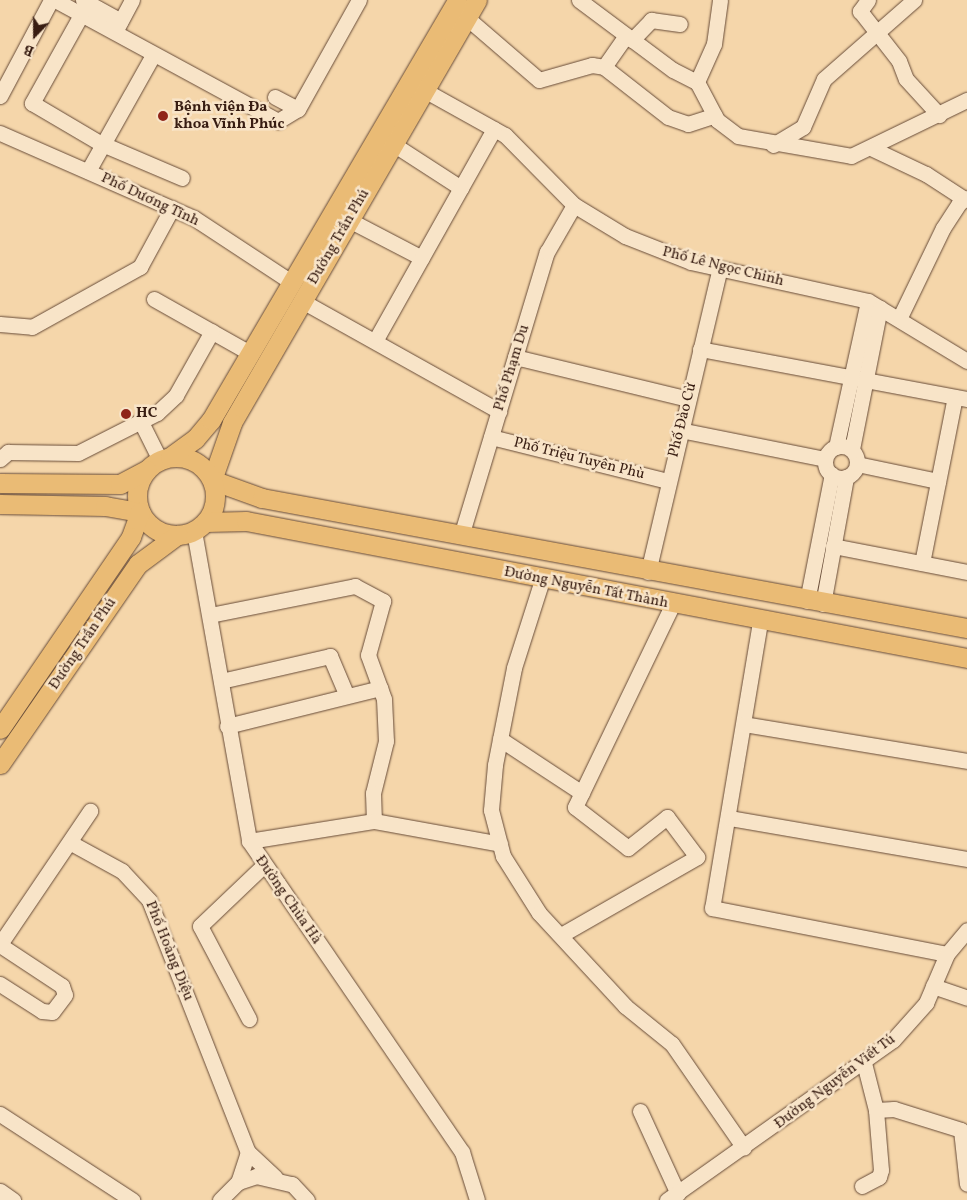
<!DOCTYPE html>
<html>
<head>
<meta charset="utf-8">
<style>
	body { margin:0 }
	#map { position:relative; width:967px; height:1200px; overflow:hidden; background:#f5d6aa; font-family:Vollkorn,serif }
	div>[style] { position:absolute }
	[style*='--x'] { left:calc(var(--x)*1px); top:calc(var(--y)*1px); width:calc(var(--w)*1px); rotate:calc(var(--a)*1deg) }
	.roads { filter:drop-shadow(0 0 1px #674b38) drop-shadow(0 0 1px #674b38) }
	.minor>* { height:15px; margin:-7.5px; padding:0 7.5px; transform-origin:7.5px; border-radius:7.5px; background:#f8e4c8 }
	.minor>.ring { margin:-7.5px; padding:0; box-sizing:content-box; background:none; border:15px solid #f8e4c8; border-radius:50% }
	.major>* { height:19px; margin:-9.5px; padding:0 9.5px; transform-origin:9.5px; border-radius:9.5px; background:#eabb75 }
	.major>.ring { margin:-9.5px; padding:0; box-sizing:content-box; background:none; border:19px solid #eabb75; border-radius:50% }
	.dots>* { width:14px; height:14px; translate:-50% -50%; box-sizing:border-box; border:2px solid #f8e4c8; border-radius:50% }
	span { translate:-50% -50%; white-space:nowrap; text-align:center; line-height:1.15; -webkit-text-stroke:5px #f8e4c8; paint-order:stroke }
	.poi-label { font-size:15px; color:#381d12; font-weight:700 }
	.left { translate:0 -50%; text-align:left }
	.street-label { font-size:15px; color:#381d12 }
	.north { position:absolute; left:10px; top:10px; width:50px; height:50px; -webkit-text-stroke:4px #f8e4c8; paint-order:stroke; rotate:202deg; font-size:14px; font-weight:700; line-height:20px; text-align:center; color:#381d12 }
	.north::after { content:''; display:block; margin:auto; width:18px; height:22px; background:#381d12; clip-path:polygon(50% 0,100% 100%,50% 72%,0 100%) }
</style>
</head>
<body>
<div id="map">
	<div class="roads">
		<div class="minor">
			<i style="--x:55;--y:0;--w:254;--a:28.5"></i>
			<i style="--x:278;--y:121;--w:23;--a:-31"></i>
			<i style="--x:298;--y:109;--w:125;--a:-60.8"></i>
			<i style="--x:83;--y:0;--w:43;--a:28.9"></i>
			<i style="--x:579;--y:0;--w:117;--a:36.7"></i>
			<i style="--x:673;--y:70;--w:27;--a:27"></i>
			<i style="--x:697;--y:82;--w:43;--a:62.2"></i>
			<i style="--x:717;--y:120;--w:26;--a:37"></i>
			<i style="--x:738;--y:136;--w:115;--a:10"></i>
			<i style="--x:851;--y:156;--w:129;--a:-25.8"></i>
			<i style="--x:868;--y:0;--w:14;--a:126"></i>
			<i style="--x:860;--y:11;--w:63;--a:52"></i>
			<i style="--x:899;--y:61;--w:19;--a:69"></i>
			<i style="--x:906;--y:79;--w:49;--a:47.5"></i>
			<i style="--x:81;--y:15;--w:101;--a:119.1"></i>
			<i style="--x:32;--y:103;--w:79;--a:30.5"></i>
			<i style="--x:100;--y:143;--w:89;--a:23.1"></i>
			<i style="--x:467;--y:18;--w:95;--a:40.7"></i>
			<i style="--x:539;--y:80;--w:55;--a:-15.8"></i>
			<i style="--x:592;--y:65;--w:12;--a:9"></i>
			<i style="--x:604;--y:67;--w:81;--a:38"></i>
			<i style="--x:668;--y:117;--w:21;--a:19"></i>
			<i style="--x:688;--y:124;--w:28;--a:-18"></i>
			<i style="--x:116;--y:30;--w:34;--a:-62"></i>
			<i style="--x:632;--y:40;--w:28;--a:-46"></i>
			<i style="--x:651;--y:20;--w:29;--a:8"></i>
			<i style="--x:604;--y:67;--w:38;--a:-55"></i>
			<i style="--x:697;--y:82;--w:42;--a:-65.9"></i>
			<i style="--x:714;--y:44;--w:44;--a:-82.2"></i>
			<i style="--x:424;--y:90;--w:93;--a:29.1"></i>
			<i style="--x:505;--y:135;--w:98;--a:45.4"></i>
			<i style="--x:574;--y:205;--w:60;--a:31.3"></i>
			<i style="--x:625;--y:236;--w:71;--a:21.5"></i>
			<i style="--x:691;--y:262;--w:181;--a:12.4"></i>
			<i style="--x:868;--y:301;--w:116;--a:31.2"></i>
			<i style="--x:0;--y:96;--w:109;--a:-62"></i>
			<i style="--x:275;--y:97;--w:26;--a:28"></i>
			<i style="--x:0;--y:133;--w:212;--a:23.7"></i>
			<i style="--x:194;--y:218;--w:116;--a:33.4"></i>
			<i style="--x:393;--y:144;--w:81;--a:32.9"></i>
			<i style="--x:773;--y:145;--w:35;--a:-31"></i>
			<i style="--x:803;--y:127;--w:52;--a:-66.4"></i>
			<i style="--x:824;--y:79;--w:120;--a:-41.3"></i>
			<i style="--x:873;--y:149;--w:59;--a:25.3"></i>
			<i style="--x:926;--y:174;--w:44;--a:33"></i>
			<i style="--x:88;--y:171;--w:133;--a:-60.7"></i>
			<i style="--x:349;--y:220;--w:82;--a:27.5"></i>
			<i style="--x:154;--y:299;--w:110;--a:29.4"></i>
			<i style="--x:302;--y:301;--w:226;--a:29.2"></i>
			<i style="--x:899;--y:319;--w:101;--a:-64.2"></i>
			<i style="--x:943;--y:228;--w:30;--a:-57"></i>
			<i style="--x:959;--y:203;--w:9;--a:-32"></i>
			<i style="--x:0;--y:324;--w:32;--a:5"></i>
			<i style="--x:32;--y:327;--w:124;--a:-29.1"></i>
			<i style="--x:140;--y:267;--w:67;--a:-61.5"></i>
			<i style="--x:375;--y:341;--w:243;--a:-60.7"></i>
			<i style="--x:700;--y:349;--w:272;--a:10.6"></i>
			<i style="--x:515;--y:357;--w:178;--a:13.6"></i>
			<i style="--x:141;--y:422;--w:42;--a:63.4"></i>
			<i style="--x:680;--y:430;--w:148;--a:11.3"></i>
			<i style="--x:491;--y:437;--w:182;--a:14"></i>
			<i class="ring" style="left:825px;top:446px;width:17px;height:17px"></i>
			<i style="--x:836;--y:447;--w:149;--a:-77.6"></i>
			<i style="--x:852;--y:449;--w:144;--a:-78.8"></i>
			<i style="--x:0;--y:459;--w:11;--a:-41"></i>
			<i style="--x:8;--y:452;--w:70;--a:0.8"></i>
			<i style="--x:78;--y:453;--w:89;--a:-26.9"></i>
			<i style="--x:157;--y:413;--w:26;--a:-43"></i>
			<i style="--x:176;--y:395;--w:73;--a:-60.6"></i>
			<i style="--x:857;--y:464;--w:83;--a:11.9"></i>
			<i style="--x:194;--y:531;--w:315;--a:79.9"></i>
			<i style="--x:249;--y:841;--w:377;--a:55.6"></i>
			<i style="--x:462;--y:1152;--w:50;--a:72.6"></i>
			<i style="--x:461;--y:536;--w:297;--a:-73.2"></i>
			<i style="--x:547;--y:252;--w:54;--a:-60.1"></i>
			<i style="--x:833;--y:546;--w:136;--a:11"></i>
			<i style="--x:922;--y:563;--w:169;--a:-78.8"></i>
			<i style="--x:648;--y:572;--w:312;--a:-76.7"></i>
			<i style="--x:542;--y:580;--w:92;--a:107.7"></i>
			<i style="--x:514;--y:668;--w:99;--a:101.1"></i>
			<i style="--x:495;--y:765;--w:45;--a:95.1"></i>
			<i style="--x:491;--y:810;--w:48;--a:75.4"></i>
			<i style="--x:503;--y:856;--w:67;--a:57.7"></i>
			<i style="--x:539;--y:913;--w:127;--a:47.2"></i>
			<i style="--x:625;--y:1006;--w:60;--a:39"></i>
			<i style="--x:672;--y:1044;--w:126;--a:55.3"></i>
			<i style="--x:807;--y:601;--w:129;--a:-78.9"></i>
			<i style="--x:823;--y:604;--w:129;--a:-79.7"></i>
			<i style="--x:210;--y:615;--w:148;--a:-11.3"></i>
			<i style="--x:355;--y:586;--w:32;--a:28"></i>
			<i style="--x:383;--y:601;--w:56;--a:105.5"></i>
			<i style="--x:368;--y:655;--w:47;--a:70"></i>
			<i style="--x:384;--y:699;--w:42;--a:87.3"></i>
			<i style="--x:386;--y:741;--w:54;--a:104"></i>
			<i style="--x:373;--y:793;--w:28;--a:88"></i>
			<i style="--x:760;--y:622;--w:290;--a:99.5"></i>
			<i style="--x:712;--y:908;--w:239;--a:11.1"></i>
			<i style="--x:221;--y:681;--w:112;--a:-12.9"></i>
			<i style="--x:330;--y:656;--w:43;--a:67"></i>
			<i style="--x:744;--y:724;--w:226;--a:9.4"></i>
			<i style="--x:227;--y:726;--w:158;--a:-13.9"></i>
			<i style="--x:500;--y:739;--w:98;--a:33.4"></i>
			<i style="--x:729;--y:818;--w:242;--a:9.8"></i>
			<i style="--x:249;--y:841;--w:127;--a:-9.1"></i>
			<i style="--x:374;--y:821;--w:128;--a:10.3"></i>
			<i style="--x:71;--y:843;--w:58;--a:28.8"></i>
			<i style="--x:122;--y:871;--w:40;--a:47"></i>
			<i style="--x:149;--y:900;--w:271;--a:68.6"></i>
			<i style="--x:248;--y:1152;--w:32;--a:108"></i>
			<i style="--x:561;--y:935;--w:157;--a:-29.8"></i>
			<i style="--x:697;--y:857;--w:50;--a:-126.9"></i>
			<i style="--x:667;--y:817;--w:50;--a:141.5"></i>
			<i style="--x:628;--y:848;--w:67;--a:-142.3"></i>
			<i style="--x:575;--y:807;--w:224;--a:-64.3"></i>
			<i style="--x:0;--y:944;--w:161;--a:-55.9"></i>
			<i style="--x:0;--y:945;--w:74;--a:33.5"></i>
			<i style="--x:62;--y:986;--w:9;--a:72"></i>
			<i style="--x:65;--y:995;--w:21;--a:127"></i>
			<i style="--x:52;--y:1012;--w:10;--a:-174"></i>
			<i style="--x:42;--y:1011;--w:50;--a:-147.3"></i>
			<i style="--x:933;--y:986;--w:36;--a:19"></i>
			<i style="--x:249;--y:1019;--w:105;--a:-117.8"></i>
			<i style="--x:200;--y:926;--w:86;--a:-43.6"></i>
			<i style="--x:876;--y:1110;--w:18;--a:-3"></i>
			<i style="--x:894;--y:1109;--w:70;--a:17.4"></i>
			<i style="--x:961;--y:1130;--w:54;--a:83.7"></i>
			<i style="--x:640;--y:1111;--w:91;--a:65.4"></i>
			<i style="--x:0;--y:1114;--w:158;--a:33.1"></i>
			<i style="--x:248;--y:1152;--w:37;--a:43"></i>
			<i style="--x:862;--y:1186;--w:19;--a:-28"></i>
			<i style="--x:879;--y:1177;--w:7;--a:-74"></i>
			<i style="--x:881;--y:1170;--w:60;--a:-94.8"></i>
			<i style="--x:876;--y:1110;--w:49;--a:-104.3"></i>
			<i style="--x:0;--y:1191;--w:16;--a:35"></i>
			<i style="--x:220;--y:1200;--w:25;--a:-45"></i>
			<i style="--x:238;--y:1182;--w:19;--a:-18"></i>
			<i style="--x:256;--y:1176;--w:37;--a:13"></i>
			<i style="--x:292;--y:1184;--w:22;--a:47"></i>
			<i style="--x:667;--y:1200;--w:277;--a:-35.3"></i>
			<i style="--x:893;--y:1040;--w:50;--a:-48.3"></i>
			<i style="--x:926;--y:1003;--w:53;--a:-66.8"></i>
			<i style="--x:947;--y:954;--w:31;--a:-50"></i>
		</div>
		<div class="major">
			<i style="--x:477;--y:0;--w:489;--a:120.1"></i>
			<i style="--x:232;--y:423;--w:60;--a:109.3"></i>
			<i style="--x:212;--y:480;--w:53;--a:19.8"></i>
			<i style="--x:262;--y:498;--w:717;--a:10.45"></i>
			<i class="ring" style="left:137px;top:457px;width:59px;height:59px"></i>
			<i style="--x:170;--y:457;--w:31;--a:-36"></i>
			<i style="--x:195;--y:439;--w:25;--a:-50"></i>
			<i style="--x:211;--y:420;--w:487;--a:-59.6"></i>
			<i style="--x:0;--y:483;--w:120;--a:0.5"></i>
			<i style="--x:120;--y:484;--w:30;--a:-28"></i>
			<i style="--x:0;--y:504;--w:105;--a:1.1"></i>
			<i style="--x:105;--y:506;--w:36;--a:10"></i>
			<i style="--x:140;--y:512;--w:27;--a:110"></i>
			<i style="--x:131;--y:537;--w:232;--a:124.3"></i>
			<i style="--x:206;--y:522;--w:40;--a:-1.4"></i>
			<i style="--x:246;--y:521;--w:734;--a:10.76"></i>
			<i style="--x:0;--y:764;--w:243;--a:-55.4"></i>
			<i style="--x:138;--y:564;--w:49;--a:-36.6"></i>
		</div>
	</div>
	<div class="dots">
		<i style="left:163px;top:116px;background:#8f2418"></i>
		<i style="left:126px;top:414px;background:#8f2418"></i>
	</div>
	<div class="poi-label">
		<span class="left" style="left:174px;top:116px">Bệnh viện Đa<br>khoa Vĩnh Phúc</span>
		<span class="left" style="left:136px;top:414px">HC</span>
	</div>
	<div class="street-label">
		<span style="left:150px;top:200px;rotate:25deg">Phố Dương Tĩnh</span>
		<span style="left:339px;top:237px;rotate:-60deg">Đường Trần Phú</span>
		<span style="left:723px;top:267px;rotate:14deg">Phố Lê Ngọc Chinh</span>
		<span style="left:512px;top:368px;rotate:-73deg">Phố Phạm Du</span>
		<span style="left:683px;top:420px;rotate:-76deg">Phố Đào Cừ</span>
		<span style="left:579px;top:459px;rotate:14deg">Phố Triệu Tuyên Phù</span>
		<span style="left:586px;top:588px;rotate:11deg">Đường Nguyễn Tất Thành</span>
		<span style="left:83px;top:644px;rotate:-56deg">Đường Trần Phú</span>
		<span style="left:288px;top:900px;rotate:55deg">Đường Chùa Hà</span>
		<span style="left:169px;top:951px;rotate:68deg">Phố Hoàng Diệu</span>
		<span style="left:835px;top:1082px;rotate:-37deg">Đường Nguyễn Viết Tú</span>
	</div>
	<div class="north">B</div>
</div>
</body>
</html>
